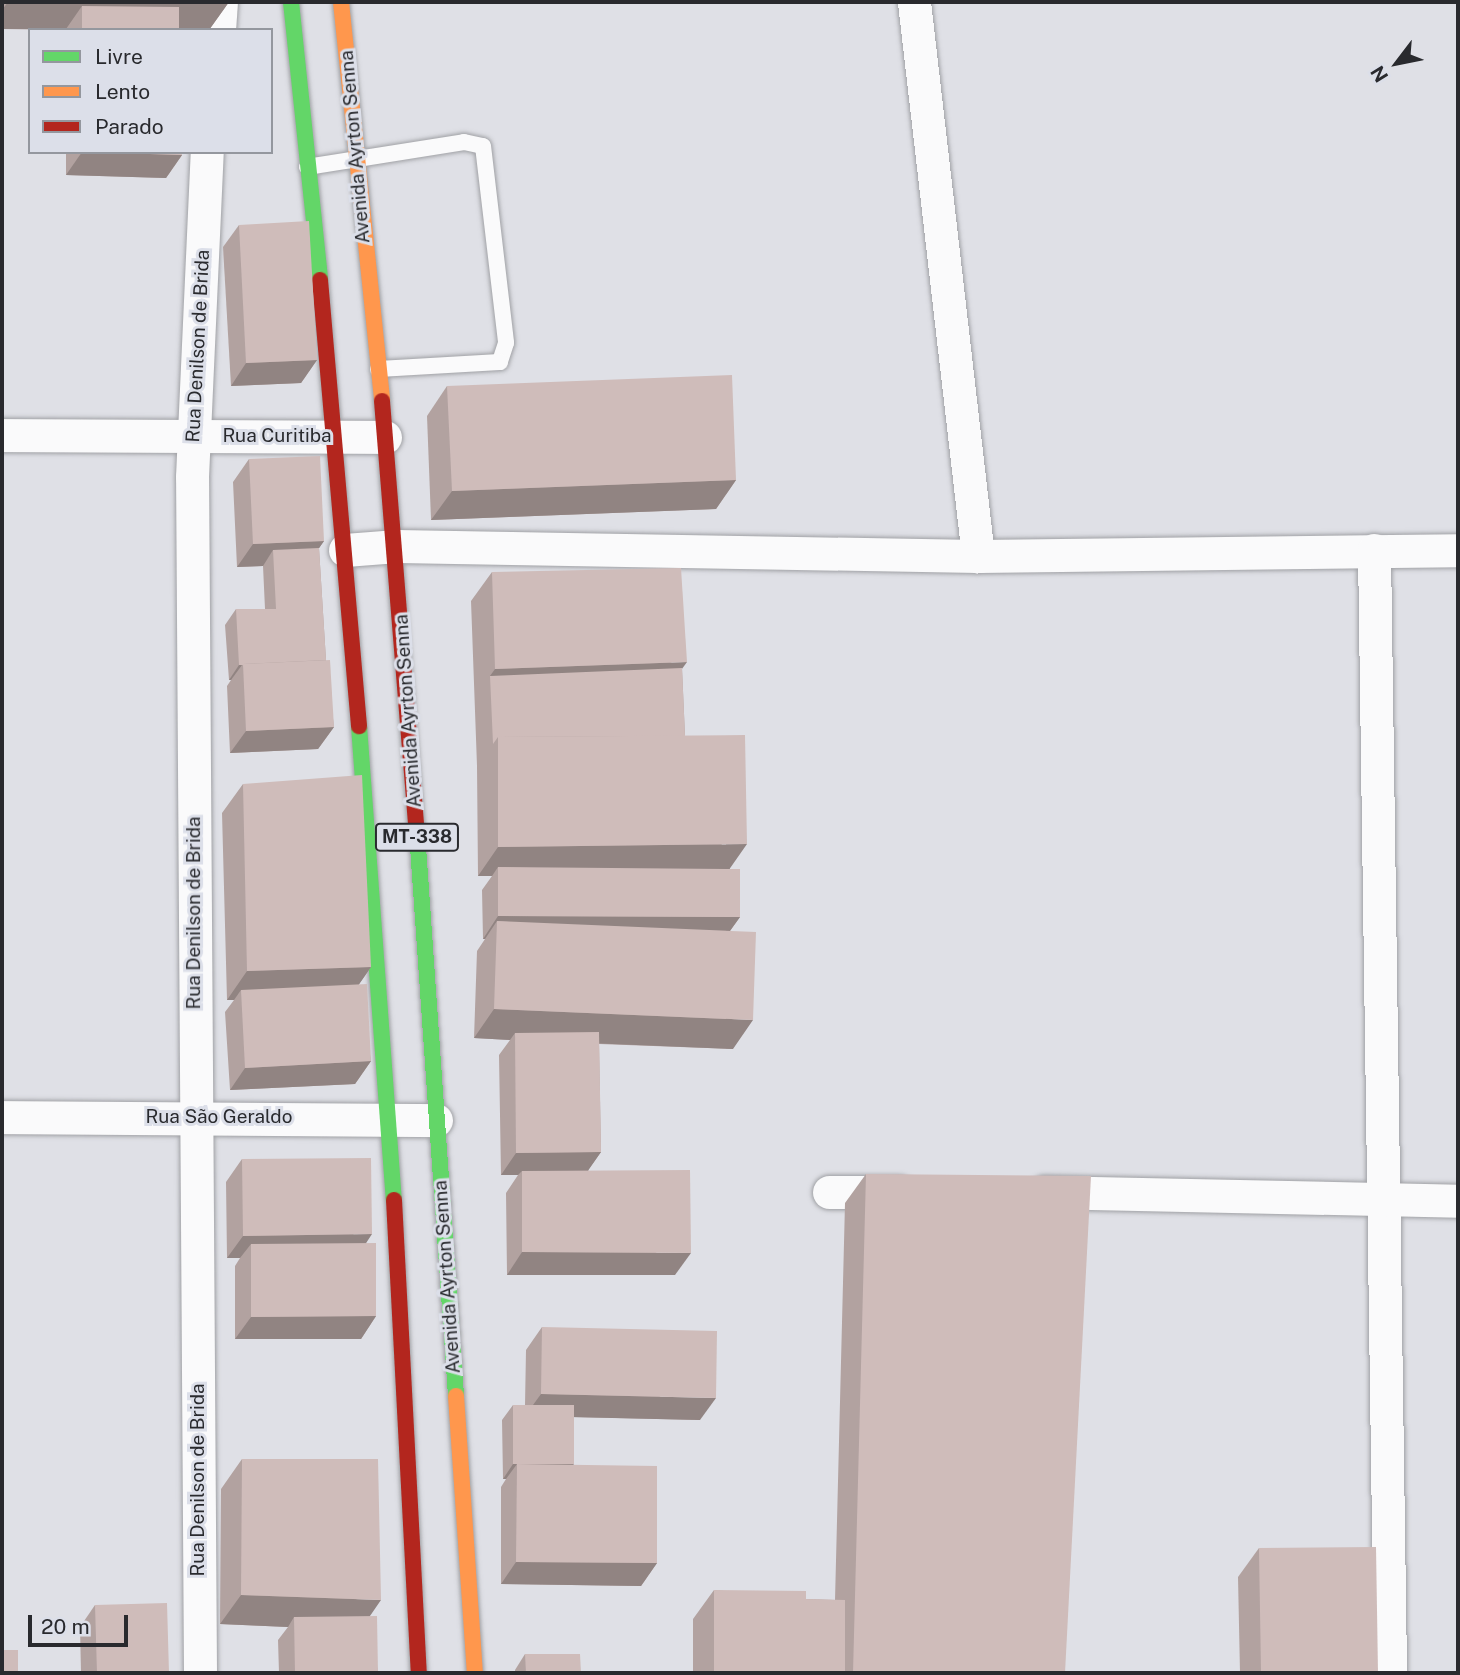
<!DOCTYPE html>
<html>
<head>
<meta charset="utf-8">
<style>
	body { margin:0 }
	#map { position:relative; width:1460px; height:1675px; overflow:hidden; background:#dfe0e6; font-family:"Public Sans",sans-serif }
	div>[style] { position:absolute }
	[style*='--x'] { left:calc(var(--x)*1px); top:calc(var(--y)*1px); width:calc(var(--w)*1px); rotate:calc(var(--a)*1deg) }
	.roads { filter:drop-shadow(0 0 2px #a0a1a5) drop-shadow(0 0 2px #a0a1a5) }
	.lane>* { height:16px; margin:-8px; padding:0 8px; transform-origin:8px; border-radius:8px; background:#fafafb }
	.street>* { height:33px; margin:-16.5px; padding:0 16.5px; transform-origin:16.5px; border-radius:16.5px; background:#fafafb }
	.fast>* { height:16px; margin:-8px; padding:0 8px; transform-origin:8px; border-radius:8px; background:#63d668 }
	.slow>* { height:16px; margin:-8px; padding:0 8px; transform-origin:8px; border-radius:8px; background:#ff974d }
	.jam>* { height:16px; margin:-8px; padding:0 8px; transform-origin:8px; border-radius:8px; background:#b3261e }
	.wall>* { inset:0; background:#b2a2a0 }
	.shaded-wall>* { inset:0; background:#918482 }
	.building>* { inset:0; background:#cfbcba }
	span { translate:-50% -50%; white-space:nowrap; text-align:center; line-height:1.15; -webkit-text-stroke:6px #dcdfe9; paint-order:stroke }
	.shield-label span { padding:2px 5px; background:#dcdfe9; border:2px solid; border-radius:5px; -webkit-text-stroke-width:0 }
	.shield-label { font-size:18px; color:#292a2e; font-weight:700 }
	.street-label { font-size:19px; color:#292a2e }
	.frame { position:absolute; inset:0; border:4px solid #292a2e; pointer-events:none }
	.legend { position:absolute; left:28px; top:28px; width:245px; height:126px; box-sizing:border-box; background:#dcdfe9; border:2px solid #94979e; margin:0; padding:9px 12px; list-style:none; font-size:21px; color:#292a2e }
	.legend li { display:flex; align-items:center; gap:14px; height:35px }
	.legend b { width:35px; border:2px solid #94979e }
	.north { position:absolute; left:1362px; top:28px; width:70px; height:70px; -webkit-text-stroke:5px #dcdfe9; paint-order:stroke; rotate:238deg; font-size:19px; font-weight:700; line-height:28px; text-align:center; color:#292a2e }
	.north::after { content:''; display:block; margin:auto; width:24px; height:32px; background:#292a2e; clip-path:polygon(50% 0,100% 100%,50% 72%,0 100%) }
	.scale { position:absolute; left:28px; top:1615px; width:100px; height:32px; box-sizing:border-box; border:4px solid #292a2e; border-top:0; padding-left:9px; font-size:21px; line-height:24px; white-space:nowrap; color:#292a2e; -webkit-text-stroke:5px #dcdfe9; paint-order:stroke }
</style>
</head>
<body>
<div id="map">
	<div class="roads">
		<div class="lane">
			<i style="--x:307;--y:167;--w:159;--a:-9"></i>
			<i style="--x:464;--y:142;--w:19;--a:12"></i>
			<i style="--x:483;--y:146;--w:198;--a:83.3"></i>
			<i style="--x:506;--y:343;--w:20;--a:108"></i>
			<i style="--x:500;--y:362;--w:122;--a:176.7"></i>
		</div>
		<div class="street">
			<i style="--x:914;--y:2;--w:558;--a:83.41"></i>
			<i style="--x:219;--y:30;--w:28;--a:-86"></i>
			<i style="--x:2;--y:435;--w:383;--a:0.3"></i>
			<i style="--x:345;--y:550;--w:52;--a:-4.4"></i>
			<i style="--x:397;--y:546;--w:581;--a:0.99"></i>
			<i style="--x:978;--y:556;--w:480;--a:-0.7"></i>
			<i style="--x:1374;--y:550;--w:1123;--a:89.18"></i>
			<i style="--x:2;--y:1117;--w:434;--a:0.4"></i>
			<i style="--x:829;--y:1192;--w:70;--a:0"></i>
			<i style="--x:1044;--y:1192;--w:414;--a:1.2"></i>
			<i style="--x:200;--y:1673;--w:1196;--a:-90.38"></i>
			<i style="--x:192;--y:477;--w:325;--a:-87.4"></i>
		</div>
		<div class="fast">
			<i style="--x:291;--y:2;--w:280;--a:84"></i>
			<i style="--x:359;--y:726;--w:475;--a:85.8"></i>
			<i style="--x:417;--y:832;--w:565;--a:86.04"></i>
		</div>
		<div class="slow">
			<i style="--x:341;--y:2;--w:401;--a:84.1"></i>
			<i style="--x:456;--y:1396;--w:278;--a:86.1"></i>
		</div>
		<div class="jam">
			<i style="--x:320;--y:280;--w:448;--a:85"></i>
			<i style="--x:382;--y:401;--w:432;--a:85.4"></i>
			<i style="--x:394;--y:1200;--w:474;--a:87"></i>
		</div>
	</div>
	<div class="wall">
		<i style="clip-path:polygon(2px 2px,229px 2px,209px 30px,66px 30px,2px 29px)"></i>
		<i style="clip-path:polygon(66px 152px,182px 152px,182px 155px,166px 178px,66px 175px)"></i>
		<i style="clip-path:polygon(239px 225px,317px 360px,301px 383px,231px 386px,223px 247px)"></i>
		<i style="clip-path:polygon(447px 386px,736px 480px,716px 509px,431px 520px,427px 416px)"></i>
		<i style="clip-path:polygon(249px 459px,324px 541px,319px 548px,326px 660px,334px 727px,318px 749px,230px 753px,227px 686px,231px 680px,229px 680px,225px 625px,236px 609px,265px 609px,263px 566px,237px 567px,233px 482px)"></i>
		<i style="clip-path:polygon(492px 572px,682px 668px,685px 736px,730px 869px,740px 917px,730px 931px,733px 1049px,599px 1044px,601px 1152px,588px 1170px,675px 1275px,507px 1275px,506px 1193px,518px 1175px,501px 1175px,499px 1055px,510px 1040px,474px 1038px,477px 951px,485px 939px,483px 939px,482px 890px,492px 876px,478px 876px,477px 766px,471px 601px)"></i>
		<i style="clip-path:polygon(243px 784px,371px 967px,359px 984px,371px 1061px,355px 1084px,230px 1090px,225px 1012px,234px 1000px,227px 1000px,222px 813px)"></i>
		<i style="clip-path:polygon(242px 1159px,366px 1243px,376px 1316px,361px 1339px,235px 1339px,235px 1266px,240px 1258px,227px 1258px,226px 1182px)"></i>
		<i style="clip-path:polygon(866px 1174px,1065px 1673px,693px 1673px,693px 1619px,714px 1590px,806px 1599px,835px 1600px,845px 1203px)"></i>
		<i style="clip-path:polygon(542px 1327px,700px 1420px,574px 1417px,573px 1465px,657px 1563px,641px 1586px,501px 1584px,501px 1487px,506px 1479px,503px 1479px,502px 1420px,513px 1405px,525px 1405px,526px 1350px)"></i>
		<i style="clip-path:polygon(242px 1459px,370px 1616px,378px 1673px,279px 1673px,278px 1640px,288px 1627px,220px 1624px,221px 1489px)"></i>
		<i style="clip-path:polygon(1259px 1548px,1378px 1673px,1240px 1673px,1238px 1577px)"></i>
		<i style="clip-path:polygon(95px 1605px,169px 1673px,81px 1673px,80px 1627px)"></i>
		<i style="clip-path:polygon(525px 1654px,581px 1673px,515px 1673px,515px 1670px)"></i>
	</div>
	<div class="shaded-wall">
		<i style="clip-path:polygon(8px 2px,229px 2px,209px 30px,82px 29px,82px 6px,66px 29px,2px 29px,2px 10px)"></i>
		<i style="clip-path:polygon(82px 152px,182px 155px,166px 178px,66px 175px)"></i>
		<i style="clip-path:polygon(317px 360px,301px 383px,231px 386px,246px 363px)"></i>
		<i style="clip-path:polygon(736px 480px,716px 509px,431px 520px,452px 491px)"></i>
		<i style="clip-path:polygon(324px 541px,308px 564px,273px 550px,263px 566px,237px 567px,253px 544px)"></i>
		<i style="clip-path:polygon(687px 662px,666px 691px,490px 676px,495px 669px)"></i>
		<i style="clip-path:polygon(239px 665px,242px 665px,231px 680px,229px 680px)"></i>
		<i style="clip-path:polygon(334px 727px,318px 749px,230px 753px,246px 731px)"></i>
		<i style="clip-path:polygon(747px 844px,726px 874px,498px 867px,492px 876px,478px 876px,498px 847px)"></i>
		<i style="clip-path:polygon(498px 916px,740px 917px,724px 939px,497px 921px,485px 939px,483px 939px)"></i>
		<i style="clip-path:polygon(371px 967px,351px 996px,241px 990px,234px 1000px,227px 1000px,247px 971px)"></i>
		<i style="clip-path:polygon(494px 1009px,753px 1020px,733px 1049px,515px 1040px,515px 1033px,510px 1040px,474px 1038px)"></i>
		<i style="clip-path:polygon(371px 1061px,355px 1084px,230px 1090px,245px 1068px)"></i>
		<i style="clip-path:polygon(601px 1152px,585px 1175px,522px 1171px,518px 1175px,501px 1175px,516px 1153px)"></i>
		<i style="clip-path:polygon(372px 1234px,357px 1257px,251px 1244px,240px 1258px,227px 1258px,243px 1236px)"></i>
		<i style="clip-path:polygon(522px 1252px,691px 1253px,675px 1275px,507px 1275px)"></i>
		<i style="clip-path:polygon(376px 1316px,361px 1339px,235px 1339px,251px 1317px)"></i>
		<i style="clip-path:polygon(541px 1394px,716px 1398px,700px 1420px,525px 1416px)"></i>
		<i style="clip-path:polygon(513px 1464px,574px 1464px,563px 1479px,517px 1464px,506px 1479px,503px 1479px)"></i>
		<i style="clip-path:polygon(516px 1562px,657px 1563px,641px 1586px,501px 1584px)"></i>
		<i style="clip-path:polygon(241px 1595px,381px 1600px,361px 1629px,294px 1617px,288px 1627px,220px 1624px)"></i>
	</div>
	<div class="building">
		<i style="clip-path:polygon(82px 6px,179px 7px,179px 30px,82px 30px)"></i>
		<i style="clip-path:polygon(87px 152px,182px 152px,182px 155px)"></i>
		<i style="clip-path:polygon(309px 221px,317px 360px,246px 363px,239px 225px)"></i>
		<i style="clip-path:polygon(732px 375px,736px 480px,452px 491px,447px 386px)"></i>
		<i style="clip-path:polygon(320px 456px,324px 541px,253px 544px,249px 459px)"></i>
		<i style="clip-path:polygon(319px 548px,326px 660px,243px 664px,243px 665px,239px 665px,236px 609px,276px 609px,273px 550px)"></i>
		<i style="clip-path:polygon(681px 568px,687px 662px,495px 669px,492px 572px)"></i>
		<i style="clip-path:polygon(330px 660px,334px 727px,246px 731px,243px 664px)"></i>
		<i style="clip-path:polygon(682px 668px,685px 736px,498px 737px,493px 744px,490px 676px)"></i>
		<i style="clip-path:polygon(745px 735px,747px 844px,498px 847px,498px 737px)"></i>
		<i style="clip-path:polygon(362px 775px,371px 967px,247px 971px,243px 784px)"></i>
		<i style="clip-path:polygon(498px 867px,740px 869px,740px 917px,498px 916px)"></i>
		<i style="clip-path:polygon(497px 921px,756px 932px,753px 1020px,494px 1009px)"></i>
		<i style="clip-path:polygon(367px 984px,371px 1061px,245px 1068px,241px 990px)"></i>
		<i style="clip-path:polygon(599px 1032px,601px 1152px,516px 1153px,515px 1033px)"></i>
		<i style="clip-path:polygon(371px 1158px,372px 1234px,243px 1236px,242px 1159px)"></i>
		<i style="clip-path:polygon(690px 1170px,691px 1253px,522px 1252px,522px 1171px)"></i>
		<i style="clip-path:polygon(866px 1174px,1091px 1176px,1065px 1673px,853px 1673px)"></i>
		<i style="clip-path:polygon(376px 1243px,376px 1316px,251px 1317px,251px 1244px)"></i>
		<i style="clip-path:polygon(542px 1327px,717px 1331px,716px 1398px,541px 1394px)"></i>
		<i style="clip-path:polygon(513px 1405px,574px 1405px,574px 1464px,513px 1464px)"></i>
		<i style="clip-path:polygon(242px 1459px,378px 1459px,381px 1600px,241px 1595px)"></i>
		<i style="clip-path:polygon(517px 1464px,657px 1466px,657px 1563px,516px 1562px)"></i>
		<i style="clip-path:polygon(1376px 1547px,1378px 1673px,1261px 1673px,1259px 1548px)"></i>
		<i style="clip-path:polygon(714px 1590px,806px 1591px,806px 1673px,714px 1673px)"></i>
		<i style="clip-path:polygon(806px 1599px,845px 1600px,845px 1673px,806px 1673px)"></i>
		<i style="clip-path:polygon(167px 1603px,169px 1673px,97px 1673px,95px 1605px)"></i>
		<i style="clip-path:polygon(377px 1616px,378px 1673px,295px 1673px,294px 1617px)"></i>
		<i style="clip-path:polygon(2px 1650px,18px 1650px,18px 1673px,2px 1673px)"></i>
		<i style="clip-path:polygon(525px 1654px,580px 1654px,581px 1673px,526px 1673px)"></i>
	</div>
	<div class="shield-label">
		<span style="left:417px;top:837px">MT-338</span>
	</div>
	<div class="street-label">
		<span style="left:355px;top:147px;rotate:-95deg">Avenida Ayrton Senna</span>
		<span style="left:198px;top:346px;rotate:-87deg">Rua Denilson de Brida</span>
		<span style="left:277px;top:436px">Rua Curitiba</span>
		<span style="left:408px;top:711px;rotate:-94deg">Avenida Ayrton Senna</span>
		<span style="left:194px;top:913px;rotate:-90deg">Rua Denilson de Brida</span>
		<span style="left:219px;top:1117px">Rua São Geraldo</span>
		<span style="left:447px;top:1277px;rotate:-94deg">Avenida Ayrton Senna</span>
		<span style="left:198px;top:1480px;rotate:-90deg">Rua Denilson de Brida</span>
	</div>
	<div class="frame"></div>
	<ul class="legend">
	<li><b style="height:9px;background:#63d668"></b>Livre</li>
	<li><b style="height:9px;background:#ff974d"></b>Lento</li>
	<li><b style="height:9px;background:#b3261e"></b>Parado</li>
	</ul>
	<div class="north">N</div>
	<div class="scale">20 m</div>
</div>
</body>
</html>
